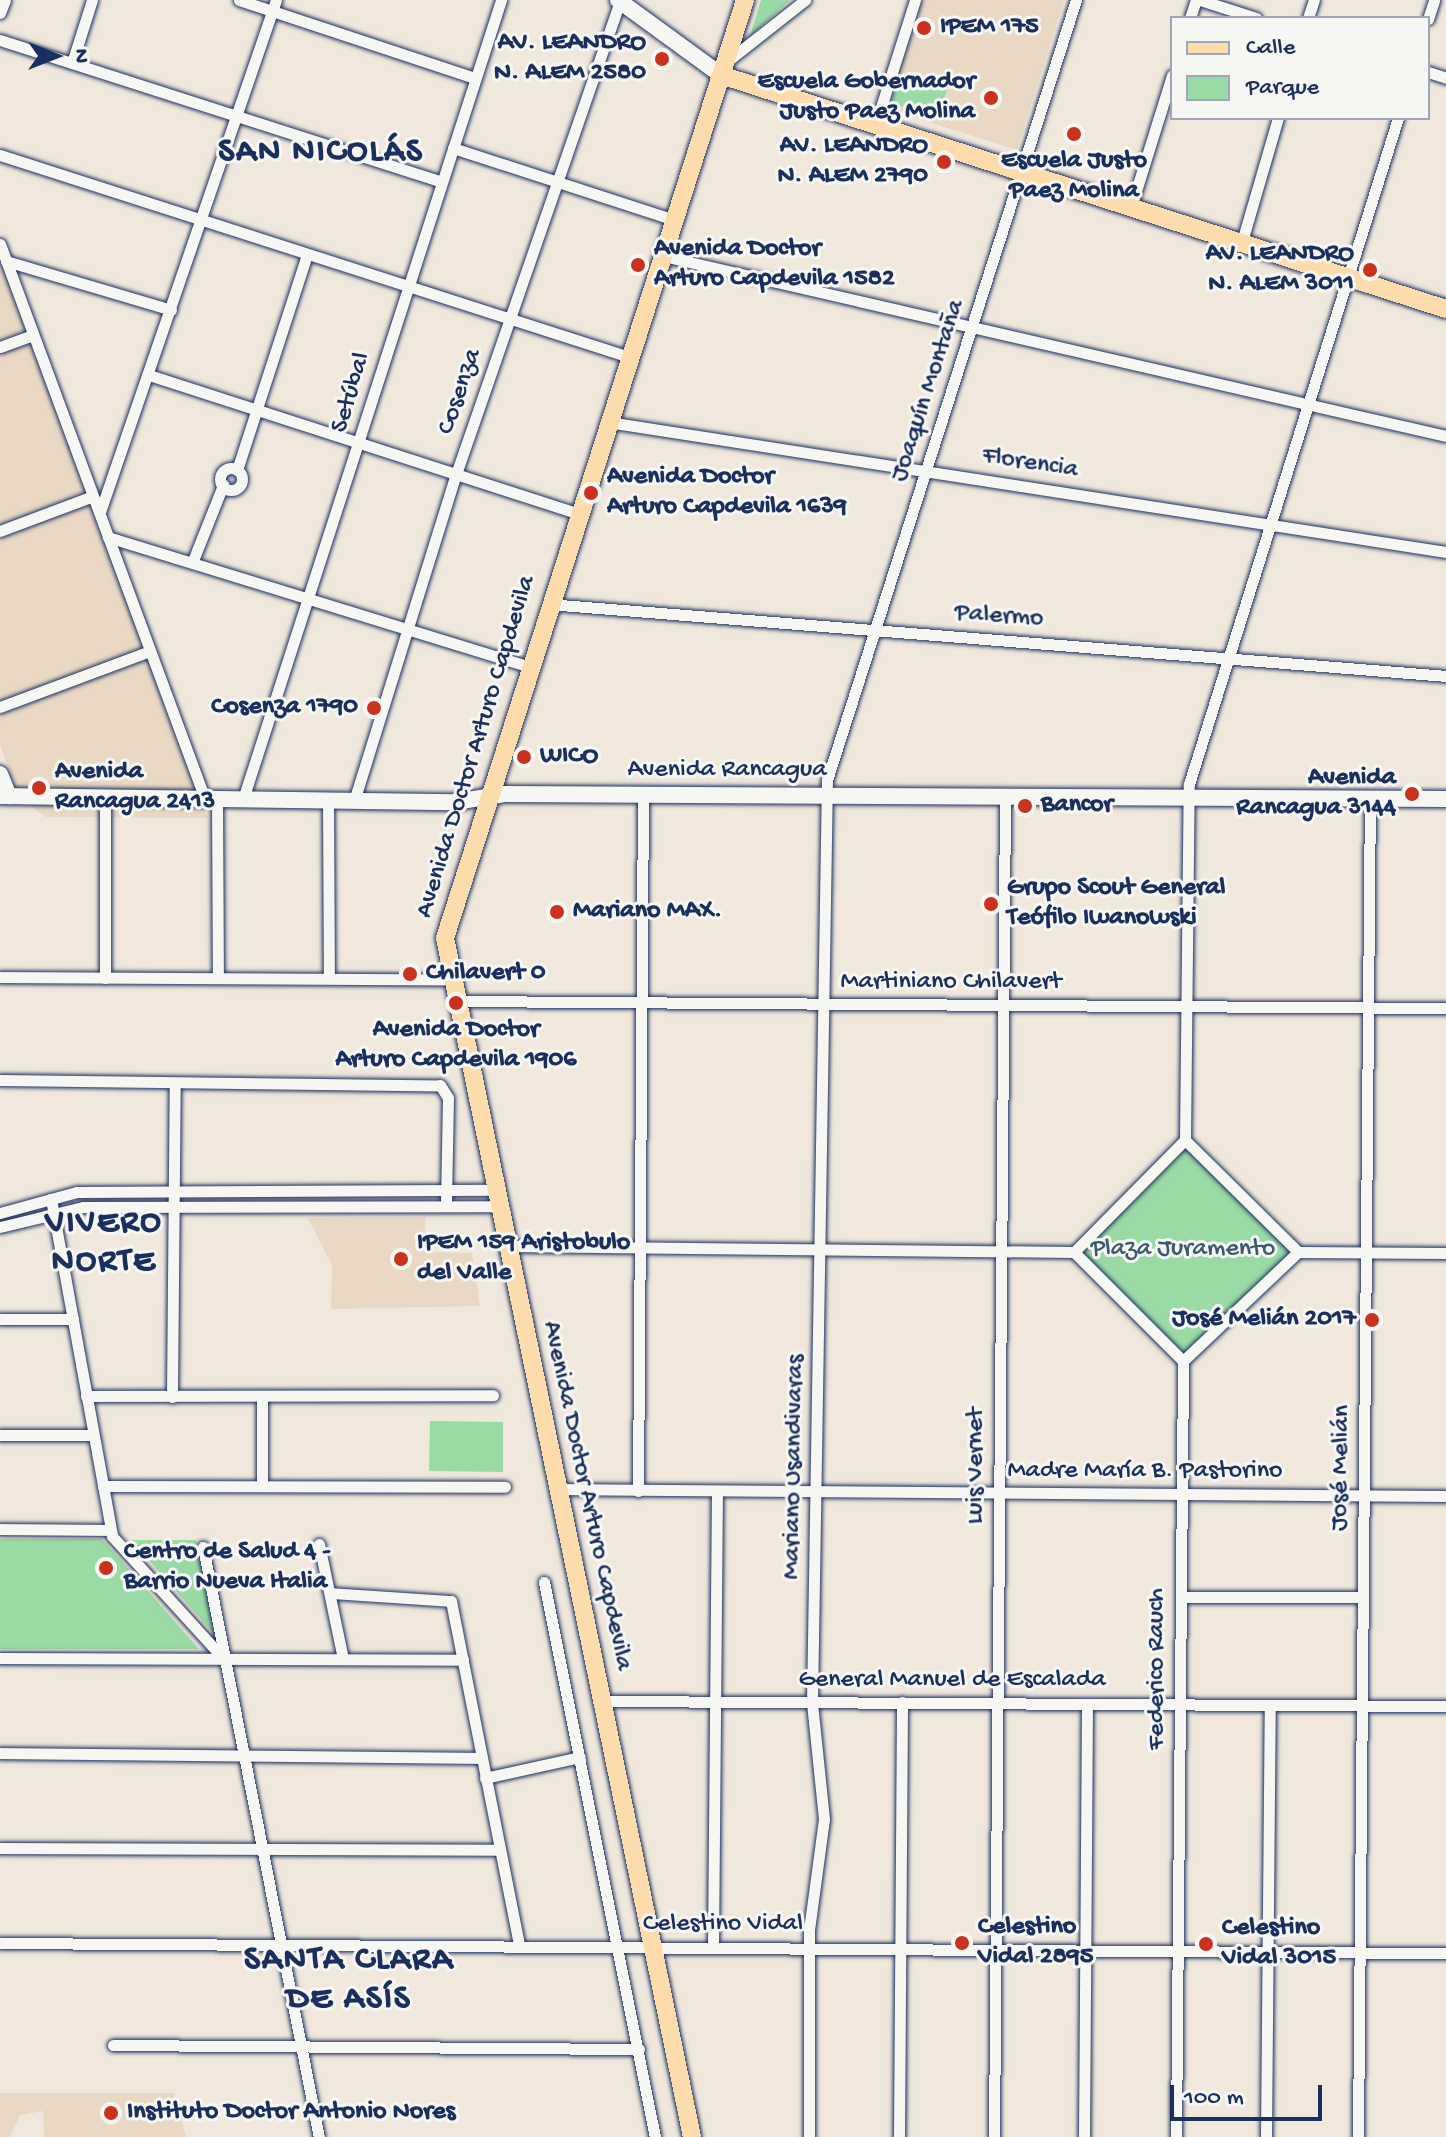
<!DOCTYPE html>
<html>
<head>
<meta charset="utf-8">
<style>
	body { margin:0 }
	#map { position:relative; width:1446px; height:2137px; overflow:hidden; background:#f0e8dd; font-family:"Gochi Hand",sans-serif }
	div>[style] { position:absolute }
	[style*='--x'] { left:calc(var(--x)*1px); top:calc(var(--y)*1px); width:calc(var(--w)*1px); rotate:calc(var(--a)*1deg) }
	.built>* { inset:0; background:#e9d8c4 }
	.green>* { inset:0; background:#9adba5 }
	.roads { filter:drop-shadow(0 0 2px #1b2f5e) drop-shadow(0 0 2px #1b2f5e) }
	.minor>* { height:11px; margin:-5.5px; padding:0 5.5px; transform-origin:5.5px; border-radius:5.5px; background:#f6f6f2 }
	.minor>.ring { margin:-5.5px; padding:0; box-sizing:content-box; background:none; border:11px solid #f6f6f2; border-radius:50% }
	.secondary>* { height:16px; margin:-8px; padding:0 8px; transform-origin:8px; border-radius:8px; background:#f6f6f2 }
	.primary>* { height:18px; margin:-9px; padding:0 9px; transform-origin:9px; border-radius:9px; background:#fcdcac }
	.dots>* { width:22px; height:22px; translate:-50% -50%; box-sizing:border-box; border:4px solid #f6f6f2; border-radius:50% }
	span { translate:-50% -50%; white-space:nowrap; text-align:center; line-height:1.15; -webkit-text-stroke:6px #f6f6f2; paint-order:stroke }
	.poi-label { font-size:26px; color:#1b2f5e; font-weight:700 }
	.left { translate:0 -50%; text-align:left }
	.right { translate:-100% -50%; text-align:right }
	.street-label { font-size:26px; color:#1b2f5e }
	.park-label { font-size:26px; color:#3b5a70 }
	.district-label { font-size:34px; color:#1b2f5e; font-weight:700; letter-spacing:2px }
	.legend { position:absolute; left:1170px; top:16px; width:260px; height:104px; box-sizing:border-box; background:#f6f6f2; border:2px solid #9ea6b7; margin:0; padding:10px 14px; list-style:none; font-size:24px; color:#1b2f5e }
	.legend li { display:flex; align-items:center; gap:16px; height:40px }
	.legend b { width:40px; border:2px solid #9ea6b7 }
	.north { position:absolute; left:16px; top:16px; width:80px; height:80px; -webkit-text-stroke:6px #f6f6f2; paint-order:stroke; rotate:90deg; font-size:22px; font-weight:700; line-height:32px; text-align:center; color:#1b2f5e }
	.north::after { content:''; display:block; margin:auto; width:28px; height:36px; background:#1b2f5e; clip-path:polygon(50% 0,100% 100%,50% 72%,0 100%) }
	.scale { position:absolute; left:1170px; top:2085px; width:152px; height:36px; box-sizing:border-box; border:4px solid #1b2f5e; border-top:0; padding-left:10px; font-size:24px; line-height:28px; white-space:nowrap; color:#1b2f5e; -webkit-text-stroke:6px #f6f6f2; paint-order:stroke }
</style>
</head>
<body>
<div id="map">
	<div class="built">
		<i style="clip-path:polygon(921px 0,1064px 0,1017px 150px,894px 111px,889px 101px)"></i>
		<i style="clip-path:polygon(0 253px,208px 818px,46px 817px,19px 797px,0 745px)"></i>
		<i style="clip-path:polygon(425px 1217px,426px 1252px,472px 1253px,480px 1306px,331px 1309px,332px 1265px,308px 1218px)"></i>
		<i style="clip-path:polygon(0 2093px,174px 2093px,186px 2137px,44px 2137px,43px 2111px,20px 2115px,10px 2137px,0 2137px)"></i>
	</div>
	<div class="green">
		<i style="clip-path:polygon(761px 0,790px 0,750px 36px)"></i>
		<i style="clip-path:polygon(900px 75px,947px 90px,938px 118px,891px 103px)"></i>
		<i style="clip-path:polygon(1185px 1140px,1298px 1252px,1183px 1361px,1076px 1258px,1077px 1244px)"></i>
		<i style="clip-path:polygon(430px 1421px,503px 1422px,503px 1472px,429px 1471px)"></i>
		<i style="clip-path:polygon(0 1539px,102px 1539px,199px 1649px,0 1649px)"></i>
		<i style="clip-path:polygon(131px 1540px,196px 1540px,215px 1635px)"></i>
	</div>
	<div class="roads">
		<div class="minor">
			<i style="--x:239;--y:0;--w:249;--a:18.3"></i>
			<i style="--x:1200;--y:0;--w:59;--a:17.8"></i>
			<i style="--x:0;--y:13;--w:14;--a:-69"></i>
			<i style="--x:1190;--y:18;--w:19;--a:-72"></i>
			<i style="--x:1308;--y:18;--w:19;--a:-72"></i>
			<i style="--x:1428;--y:19;--w:20;--a:-72"></i>
			<i style="--x:0;--y:40;--w:463;--a:17.8"></i>
			<i style="--x:72;--y:63;--w:66;--a:-72.4"></i>
			<i style="--x:725;--y:63;--w:102;--a:-38.2"></i>
			<i style="--x:1428;--y:72;--w:19;--a:18"></i>
			<i style="--x:876;--y:123;--w:129;--a:-72.4"></i>
			<i style="--x:453;--y:148;--w:233;--a:18"></i>
			<i style="--x:0;--y:155;--w:661;--a:17.8"></i>
			<i style="--x:1131;--y:207;--w:138;--a:-72.7"></i>
			<i style="--x:0;--y:244;--w:592;--a:69.73"></i>
			<i style="--x:1241;--y:245;--w:132;--a:-73.8"></i>
			<i style="--x:663;--y:256;--w:803;--a:12.95"></i>
			<i style="--x:6;--y:261;--w:172;--a:16.5"></i>
			<i style="--x:0;--y:347;--w:35;--a:-20"></i>
			<i style="--x:149;--y:375;--w:450;--a:17.9"></i>
			<i style="--x:608;--y:422;--w:848;--a:8.82"></i>
			<i class="ring" style="left:220px;top:468px;width:11px;height:11px"></i>
			<i style="--x:237;--y:470;--w:227;--a:-72"></i>
			<i style="--x:100;--y:512;--w:541;--a:-71.03"></i>
			<i style="--x:0;--y:531;--w:99;--a:-20.6"></i>
			<i style="--x:108;--y:537;--w:438;--a:17.1"></i>
			<i style="--x:194;--y:558;--w:79;--a:-68.3"></i>
			<i style="--x:548;--y:604;--w:901;--a:4.58"></i>
			<i style="--x:0;--y:707;--w:160;--a:-20.5"></i>
			<i style="--x:217;--y:799;--w:179;--a:89.7"></i>
			<i style="--x:243;--y:799;--w:840;--a:-72.1"></i>
			<i style="--x:328;--y:801;--w:177;--a:89.7"></i>
			<i style="--x:354;--y:801;--w:343;--a:-72.7"></i>
			<i style="--x:456;--y:474;--w:501;--a:-70.88"></i>
			<i style="--x:0;--y:977;--w:450;--a:0.3"></i>
			<i style="--x:105;--y:978;--w:180;--a:-90"></i>
			<i style="--x:456;--y:1001;--w:990;--a:0.41"></i>
			<i style="--x:0;--y:1080;--w:440;--a:0.7"></i>
			<i style="--x:440;--y:1085;--w:15;--a:58"></i>
			<i style="--x:448;--y:1098;--w:107;--a:91.1"></i>
			<i style="--x:1185;--y:1140;--w:356;--a:-89.4"></i>
			<i style="--x:1189;--y:784;--w:698;--a:-72.58"></i>
			<i style="--x:1185;--y:1140;--w:159;--a:44.7"></i>
			<i style="--x:51;--y:1199;--w:342;--a:79.7"></i>
			<i style="--x:112;--y:1536;--w:165;--a:47.7"></i>
			<i style="--x:0;--y:1213;--w:80;--a:-15.3"></i>
			<i style="--x:77;--y:1192;--w:417;--a:-0.3"></i>
			<i style="--x:0;--y:1227;--w:85;--a:-13.5"></i>
			<i style="--x:83;--y:1207;--w:415;--a:-0.1"></i>
			<i style="--x:507;--y:1246;--w:567;--a:0.61"></i>
			<i style="--x:1074;--y:1252;--w:158;--a:-45.3"></i>
			<i style="--x:1074;--y:1252;--w:154;--a:45"></i>
			<i style="--x:1298;--y:1252;--w:148;--a:0.4"></i>
			<i style="--x:0;--y:1319;--w:73;--a:0"></i>
			<i style="--x:1183;--y:1361;--w:158;--a:-43.5"></i>
			<i style="--x:86;--y:1396;--w:407;--a:-0.1"></i>
			<i style="--x:172;--y:1397;--w:314;--a:-89.5"></i>
			<i style="--x:262;--y:1397;--w:89;--a:90"></i>
			<i style="--x:0;--y:1435;--w:93;--a:0"></i>
			<i style="--x:103;--y:1486;--w:402;--a:0.1"></i>
			<i style="--x:557;--y:1489;--w:889;--a:0.45"></i>
			<i style="--x:638;--y:1491;--w:697;--a:-89.59"></i>
			<i style="--x:0;--y:1529;--w:110;--a:0.5"></i>
			<i style="--x:319;--y:1544;--w:117;--a:78.2"></i>
			<i style="--x:203;--y:1547;--w:601;--a:78.88"></i>
			<i style="--x:544;--y:1582;--w:566;--a:78.69"></i>
			<i style="--x:330;--y:1593;--w:121;--a:3.8"></i>
			<i style="--x:451;--y:1601;--w:352;--a:78.8"></i>
			<i style="--x:1181;--y:1597;--w:182;--a:0"></i>
			<i style="--x:0;--y:1658;--w:463;--a:0.2"></i>
			<i style="--x:602;--y:1701;--w:844;--a:0.34"></i>
			<i style="--x:0;--y:1753;--w:482;--a:0.6"></i>
			<i style="--x:485;--y:1778;--w:97;--a:-12.5"></i>
			<i style="--x:0;--y:1848;--w:499;--a:0.2"></i>
			<i style="--x:0;--y:1943;--w:1446;--a:0.4"></i>
			<i style="--x:713;--y:1947;--w:456;--a:-89.5"></i>
			<i style="--x:113;--y:2045;--w:526;--a:0.44"></i>
			<i style="--x:809;--y:2137;--w:207;--a:-90"></i>
			<i style="--x:809;--y:1930;--w:112;--a:-82.3"></i>
			<i style="--x:824;--y:1819;--w:118;--a:-95.9"></i>
			<i style="--x:812;--y:1702;--w:922;--a:-89.07"></i>
			<i style="--x:827;--y:780;--w:819;--a:-72.3"></i>
			<i style="--x:899;--y:2137;--w:435;--a:-89.6"></i>
			<i style="--x:994;--y:2137;--w:1341;--a:-89.53"></i>
			<i style="--x:1084;--y:2137;--w:433;--a:-89.6"></i>
			<i style="--x:1176;--y:2137;--w:776;--a:-89.48"></i>
			<i style="--x:1266;--y:2137;--w:432;--a:-89.5"></i>
			<i style="--x:1358;--y:2137;--w:1338;--a:-89.49"></i>
		</div>
		<div class="secondary">
			<i style="--x:618;--y:0;--w:127;--a:36.1"></i>
			<i style="--x:0;--y:774;--w:24;--a:68"></i>
			<i style="--x:0;--y:796;--w:455;--a:0.8"></i>
			<i style="--x:455;--y:802;--w:51;--a:-9.1"></i>
			<i style="--x:505;--y:794;--w:941;--a:0.3"></i>
		</div>
		<div class="primary">
			<i style="--x:721;--y:75;--w:762;--a:17.89"></i>
			<i style="--x:692;--y:2137;--w:1224;--a:-101.64"></i>
			<i style="--x:445;--y:938;--w:985;--a:-72.26"></i>
		</div>
	</div>
	<div class="dots">
		<i style="left:924px;top:28px;background:#c8321e"></i>
		<i style="left:662px;top:59px;background:#c8321e"></i>
		<i style="left:991px;top:98px;background:#c8321e"></i>
		<i style="left:1074px;top:134px;background:#c8321e"></i>
		<i style="left:944px;top:162px;background:#c8321e"></i>
		<i style="left:638px;top:265px;background:#c8321e"></i>
		<i style="left:1370px;top:270px;background:#c8321e"></i>
		<i style="left:591px;top:493px;background:#c8321e"></i>
		<i style="left:374px;top:708px;background:#c8321e"></i>
		<i style="left:524px;top:757px;background:#c8321e"></i>
		<i style="left:39px;top:788px;background:#c8321e"></i>
		<i style="left:1412px;top:794px;background:#c8321e"></i>
		<i style="left:1025px;top:806px;background:#c8321e"></i>
		<i style="left:991px;top:904px;background:#c8321e"></i>
		<i style="left:557px;top:912px;background:#c8321e"></i>
		<i style="left:410px;top:974px;background:#c8321e"></i>
		<i style="left:456px;top:1003px;background:#c8321e"></i>
		<i style="left:401px;top:1259px;background:#c8321e"></i>
		<i style="left:1372px;top:1320px;background:#c8321e"></i>
		<i style="left:106px;top:1568px;background:#c8321e"></i>
		<i style="left:962px;top:1943px;background:#c8321e"></i>
		<i style="left:1206px;top:1944px;background:#c8321e"></i>
		<i style="left:111px;top:2113px;background:#c8321e"></i>
	</div>
	<div class="poi-label">
		<span class="left" style="left:940px;top:28px">IPEM 175</span>
		<span class="right" style="left:646px;top:59px">AV. LEANDRO<br>N. ALEM 2580</span>
		<span class="right" style="left:975px;top:98px">Escuela Gobernador<br>Justo Paez Molina</span>
		<span class="right" style="left:928px;top:162px">AV. LEANDRO<br>N. ALEM 2790</span>
		<span style="left:1074px;top:177px">Escuela Justo<br>Paez Molina</span>
		<span class="left" style="left:654px;top:265px">Avenida Doctor<br>Arturo Capdevila 1582</span>
		<span class="right" style="left:1354px;top:270px">AV. LEANDRO<br>N. ALEM 3011</span>
		<span class="left" style="left:607px;top:493px">Avenida Doctor<br>Arturo Capdevila 1639</span>
		<span class="right" style="left:358px;top:708px">Cosenza 1790</span>
		<span class="left" style="left:540px;top:757px">WICO</span>
		<span class="left" style="left:55px;top:788px">Avenida<br>Rancagua 2413</span>
		<span class="right" style="left:1396px;top:794px">Avenida<br>Rancagua 3144</span>
		<span class="left" style="left:1041px;top:806px">Bancor</span>
		<span class="left" style="left:1007px;top:904px">Grupo Scout General<br>Teófilo Iwanowski</span>
		<span class="left" style="left:573px;top:912px">Mariano MAX.</span>
		<span class="left" style="left:426px;top:974px">Chilavert 0</span>
		<span style="left:456px;top:1046px">Avenida Doctor<br>Arturo Capdevila 1906</span>
		<span class="left" style="left:417px;top:1259px">IPEM 159 Aristobulo<br>del Valle</span>
		<span class="right" style="left:1356px;top:1320px">José Melián 2017</span>
		<span class="left" style="left:124px;top:1568px">Centro de Salud 4 -<br>Barrio Nueva Italia</span>
		<span class="left" style="left:978px;top:1943px">Celestino<br>Vidal 2895</span>
		<span class="left" style="left:1222px;top:1944px">Celestino<br>Vidal 3015</span>
		<span class="left" style="left:127px;top:2113px">Instituto Doctor Antonio Nores</span>
	</div>
	<div class="street-label">
		<span style="left:929px;top:391px;rotate:-72deg">Joaquín Montaña</span>
		<span style="left:461px;top:392px;rotate:-71deg">Cosenza</span>
		<span style="left:352px;top:393px;rotate:-73deg">Setúbal</span>
		<span style="left:1030px;top:464px;rotate:9deg">Florencia</span>
		<span style="left:999px;top:617px;rotate:4deg">Palermo</span>
		<span style="left:477px;top:747px;rotate:-73deg">Avenida Doctor Arturo Capdevila</span>
		<span style="left:727px;top:771px">Avenida Rancagua</span>
		<span style="left:951px;top:983px">Martiniano Chilavert</span>
		<span style="left:977px;top:1466px;rotate:-90deg">Luis Vernet</span>
		<span style="left:795px;top:1467px;rotate:-89deg">Mariano Usandivaras</span>
		<span style="left:1342px;top:1468px;rotate:-89deg">José Melián</span>
		<span style="left:1145px;top:1472px">Madre María B. Pastorino</span>
		<span style="left:586px;top:1496px;rotate:78deg">Avenida Doctor Arturo Capdevila</span>
		<span style="left:1158px;top:1669px;rotate:-90deg">Federico Rauch</span>
		<span style="left:952px;top:1681px">General Manuel de Escalada</span>
		<span style="left:723px;top:1925px">Celestino Vidal</span>
	</div>
	<div class="park-label">
		<span style="left:1183px;top:1250px">Plaza Juramento</span>
	</div>
	<div class="district-label">
		<span style="left:321px;top:154px">SAN NICOLÁS</span>
		<span style="left:104px;top:1244px">VIVERO<br>NORTE</span>
		<span style="left:349px;top:1981px">SANTA CLARA<br>DE ASÍS</span>
	</div>
	<ul class="legend">
	<li><b style="height:10px;background:#fcdcac"></b>Calle</li>
	<li><b style="height:22px;background:#9adba5"></b>Parque</li>
	</ul>
	<div class="north">N</div>
	<div class="scale">100 m</div>
</div>
</body>
</html>
